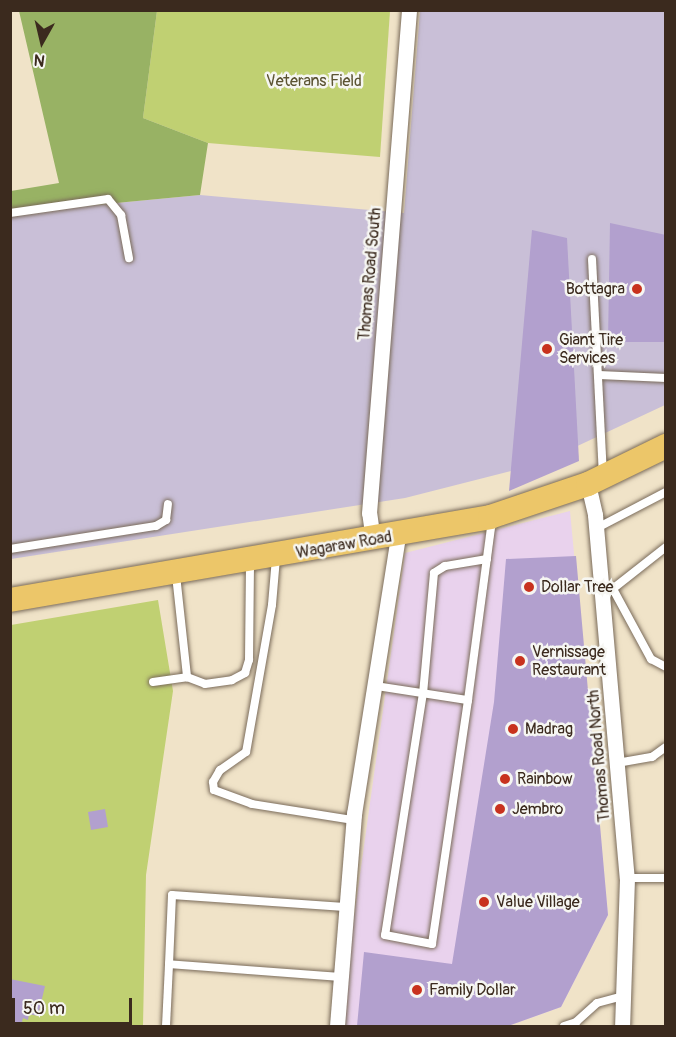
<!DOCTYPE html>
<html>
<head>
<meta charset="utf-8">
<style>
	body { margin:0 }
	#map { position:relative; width:676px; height:1037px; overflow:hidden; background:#f0e3c8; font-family:Pangolin,sans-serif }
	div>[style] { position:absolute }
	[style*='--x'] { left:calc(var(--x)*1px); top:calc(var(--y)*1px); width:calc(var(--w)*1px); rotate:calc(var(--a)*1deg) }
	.built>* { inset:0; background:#e9d2ed }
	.industrial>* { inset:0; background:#c9bfd7 }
	.green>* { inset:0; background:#c0d072 }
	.forest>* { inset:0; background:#98b264 }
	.building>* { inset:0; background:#b2a0ce }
	.roads { filter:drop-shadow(0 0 2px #7a6b5a) drop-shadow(0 0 2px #7a6b5a) }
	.service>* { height:8px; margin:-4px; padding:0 4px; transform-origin:4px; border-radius:4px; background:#fff }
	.minor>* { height:15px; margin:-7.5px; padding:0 7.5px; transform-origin:7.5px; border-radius:7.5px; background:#fff }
	.primary>* { height:24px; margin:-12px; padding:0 12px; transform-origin:12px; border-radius:12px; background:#ecc669 }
	.dots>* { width:16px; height:16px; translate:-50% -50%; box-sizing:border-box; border:3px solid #f6f6f2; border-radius:50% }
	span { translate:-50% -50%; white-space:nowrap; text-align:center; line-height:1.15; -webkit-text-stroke:5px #f6f6f2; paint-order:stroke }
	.park-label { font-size:16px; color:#5c5433 }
	.street-label { font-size:16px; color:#3b2a1e }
	.poi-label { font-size:16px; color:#3b2a1e }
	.right { translate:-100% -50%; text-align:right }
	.left { translate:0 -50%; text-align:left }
	.frame { position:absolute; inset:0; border:12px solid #3b2a1e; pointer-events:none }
	.north { position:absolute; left:12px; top:12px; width:60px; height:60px; -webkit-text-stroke:4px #f6f6f2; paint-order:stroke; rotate:188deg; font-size:16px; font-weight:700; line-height:24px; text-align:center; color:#3b2a1e }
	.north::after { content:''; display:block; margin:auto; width:21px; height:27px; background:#3b2a1e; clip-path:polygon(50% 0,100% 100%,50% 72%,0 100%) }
	.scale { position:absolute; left:12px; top:998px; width:120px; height:27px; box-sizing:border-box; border:3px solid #3b2a1e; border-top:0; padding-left:8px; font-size:18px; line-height:21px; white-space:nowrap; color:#3b2a1e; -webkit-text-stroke:4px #f6f6f2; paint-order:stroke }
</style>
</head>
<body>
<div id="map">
	<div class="built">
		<i style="clip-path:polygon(570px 511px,608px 915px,561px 1007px,508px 1026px,345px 1026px,350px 946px,405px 553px)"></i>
	</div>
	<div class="industrial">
		<i style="clip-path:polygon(420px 11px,665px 11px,665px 405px,539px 464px,405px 498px,11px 559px,11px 213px,200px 195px,404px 213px)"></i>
	</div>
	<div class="green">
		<i style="clip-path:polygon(157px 11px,390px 11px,380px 157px,208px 143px,143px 118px)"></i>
		<i style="clip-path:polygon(158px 600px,173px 691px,146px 875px,143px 1026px,11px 1026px,11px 625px)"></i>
	</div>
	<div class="forest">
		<i style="clip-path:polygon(19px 11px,157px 11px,143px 118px,208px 143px,200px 195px,11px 213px,11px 191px,59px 183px)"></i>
	</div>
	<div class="building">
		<i style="clip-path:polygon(610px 223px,666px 235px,666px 342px,608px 342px)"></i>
		<i style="clip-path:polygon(532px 230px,567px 238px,579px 461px,509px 491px)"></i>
		<i style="clip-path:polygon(576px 556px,608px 915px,561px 1007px,508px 1026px,357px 1026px,364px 952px,452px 964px,494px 702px,506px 559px)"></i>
		<i style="clip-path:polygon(105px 809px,108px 827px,91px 830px,88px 812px)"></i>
		<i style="clip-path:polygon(10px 979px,45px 986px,38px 1016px,29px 1014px,28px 1020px,23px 1018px,21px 1026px,10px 1026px)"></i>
	</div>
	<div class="roads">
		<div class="service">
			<i style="--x:10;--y:213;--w:99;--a:-8.1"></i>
			<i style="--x:108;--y:199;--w:21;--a:51"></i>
			<i style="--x:121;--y:215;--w:44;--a:79.5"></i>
			<i style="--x:592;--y:259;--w:214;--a:87.1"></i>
			<i style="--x:599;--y:375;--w:67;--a:2.6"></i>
			<i style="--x:597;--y:528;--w:78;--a:-27.6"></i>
			<i style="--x:10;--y:549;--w:148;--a:-9"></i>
			<i style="--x:156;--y:526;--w:12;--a:-31"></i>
			<i style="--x:166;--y:520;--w:16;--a:-83"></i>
			<i style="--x:276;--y:558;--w:47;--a:94.9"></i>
			<i style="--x:272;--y:605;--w:149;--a:100"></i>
			<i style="--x:246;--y:752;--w:32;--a:145"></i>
			<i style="--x:220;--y:770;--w:14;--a:120"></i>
			<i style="--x:213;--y:782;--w:8;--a:83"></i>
			<i style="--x:214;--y:790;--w:40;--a:20.2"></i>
			<i style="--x:252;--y:804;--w:102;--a:9"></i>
			<i style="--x:487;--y:559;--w:43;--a:170.5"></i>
			<i style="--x:445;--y:566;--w:13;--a:148"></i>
			<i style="--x:434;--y:573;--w:121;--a:95.2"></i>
			<i style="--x:423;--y:693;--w:245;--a:98.9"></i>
			<i style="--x:385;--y:935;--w:48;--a:10.8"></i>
			<i style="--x:432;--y:944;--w:247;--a:-81.6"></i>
			<i style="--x:468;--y:700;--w:181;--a:-82.4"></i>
			<i style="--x:176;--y:575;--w:103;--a:83.8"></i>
			<i style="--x:187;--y:677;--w:19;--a:21"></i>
			<i style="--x:205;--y:684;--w:27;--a:-8"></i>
			<i style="--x:232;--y:680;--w:15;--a:-28"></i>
			<i style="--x:245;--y:673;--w:14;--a:-73"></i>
			<i style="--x:249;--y:660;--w:98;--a:-89.4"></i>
			<i style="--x:613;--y:589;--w:80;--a:61.5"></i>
			<i style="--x:651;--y:659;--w:17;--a:28"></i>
			<i style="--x:610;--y:591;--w:71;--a:-38.2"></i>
			<i style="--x:153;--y:682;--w:34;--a:-8"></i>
			<i style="--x:376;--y:686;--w:93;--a:8.7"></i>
			<i style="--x:617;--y:763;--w:36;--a:-10"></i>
			<i style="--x:652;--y:757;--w:17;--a:-36"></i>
			<i style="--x:627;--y:878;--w:39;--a:0"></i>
			<i style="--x:340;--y:977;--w:171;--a:-175.7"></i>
			<i style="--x:169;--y:964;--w:69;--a:-87.5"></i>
			<i style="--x:172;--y:895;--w:173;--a:4"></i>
			<i style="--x:166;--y:1026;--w:62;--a:-87.2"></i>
			<i style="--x:564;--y:1026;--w:13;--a:-18"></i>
			<i style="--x:576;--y:1022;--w:28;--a:-42"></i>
			<i style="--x:597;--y:1003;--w:28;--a:-15"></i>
		</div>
		<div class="minor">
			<i style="--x:588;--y:484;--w:32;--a:77"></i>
			<i style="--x:595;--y:515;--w:364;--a:85"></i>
			<i style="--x:627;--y:878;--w:148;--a:91.9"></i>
			<i style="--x:373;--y:540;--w:27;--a:-98"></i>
			<i style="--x:369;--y:513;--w:505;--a:-85.45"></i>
			<i style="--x:337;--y:1026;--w:213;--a:-85.4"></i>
			<i style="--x:354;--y:814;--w:281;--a:-81"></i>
		</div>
		<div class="primary">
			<i style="--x:10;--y:600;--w:487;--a:-9.8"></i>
			<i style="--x:490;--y:517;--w:103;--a:-18.6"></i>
			<i style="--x:588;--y:484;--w:87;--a:-26"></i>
		</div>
	</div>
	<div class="dots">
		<i style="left:637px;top:289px;background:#c8321e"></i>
		<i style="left:547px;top:349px;background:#c8321e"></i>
		<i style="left:529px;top:587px;background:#c8321e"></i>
		<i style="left:520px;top:661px;background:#c8321e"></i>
		<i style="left:513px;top:729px;background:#c8321e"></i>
		<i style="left:505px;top:779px;background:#c8321e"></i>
		<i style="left:500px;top:809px;background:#c8321e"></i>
		<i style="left:484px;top:902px;background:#c8321e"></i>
		<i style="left:417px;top:990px;background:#c8321e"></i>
	</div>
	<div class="park-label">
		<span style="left:314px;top:81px">Veterans Field</span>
	</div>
	<div class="street-label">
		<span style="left:370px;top:274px;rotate:-85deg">Thomas Road South</span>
		<span style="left:344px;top:545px;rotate:-10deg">Wagaraw Road</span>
		<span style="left:599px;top:756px;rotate:-95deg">Thomas Road North</span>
	</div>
	<div class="poi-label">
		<span class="right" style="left:625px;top:289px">Bottagra</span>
		<span class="left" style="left:559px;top:349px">Giant Tire<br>Services</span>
		<span class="left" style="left:541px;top:587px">Dollar Tree</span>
		<span class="left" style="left:532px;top:661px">Vernissage<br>Restaurant</span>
		<span class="left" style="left:525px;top:729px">Madrag</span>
		<span class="left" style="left:517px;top:779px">Rainbow</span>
		<span class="left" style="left:512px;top:809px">Jembro</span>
		<span class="left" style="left:496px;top:902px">Value Village</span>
		<span class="left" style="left:429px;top:990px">Family Dollar</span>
	</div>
	<div class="frame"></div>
	<div class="north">N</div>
	<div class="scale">50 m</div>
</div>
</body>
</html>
